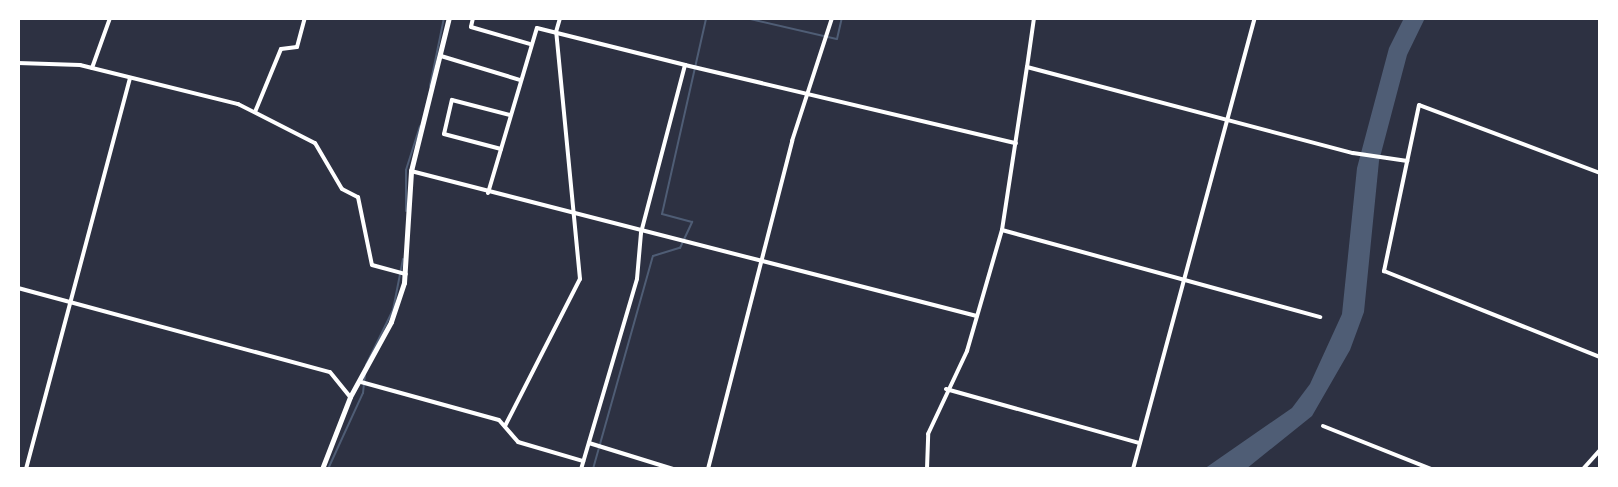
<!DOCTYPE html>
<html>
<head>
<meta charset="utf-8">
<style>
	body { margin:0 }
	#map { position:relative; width:1618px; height:487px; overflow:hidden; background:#2d3142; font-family:"Alegreya Sans",sans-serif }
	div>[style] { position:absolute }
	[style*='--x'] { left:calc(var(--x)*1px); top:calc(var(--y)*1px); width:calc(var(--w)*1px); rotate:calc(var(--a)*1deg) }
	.water>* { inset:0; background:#4f5d75 }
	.stream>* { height:2px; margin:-1px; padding:0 1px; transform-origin:1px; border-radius:1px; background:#4f5d75 }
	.minor>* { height:4px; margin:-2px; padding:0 2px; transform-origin:2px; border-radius:2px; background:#fff }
	.tertiary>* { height:4.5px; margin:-2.25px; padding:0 2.25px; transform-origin:2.25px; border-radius:2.25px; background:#fff }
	span { translate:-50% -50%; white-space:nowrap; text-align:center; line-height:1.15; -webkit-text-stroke:5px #fff; paint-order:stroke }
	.frame { position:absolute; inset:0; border:20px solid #fff; pointer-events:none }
</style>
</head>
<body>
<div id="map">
	<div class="water">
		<i style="clip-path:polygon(1404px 18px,1425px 18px,1407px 55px,1379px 161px,1364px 312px,1350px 350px,1312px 416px,1246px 469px,1204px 469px,1292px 408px,1310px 384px,1342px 314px,1357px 168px,1389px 48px)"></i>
	</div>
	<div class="stream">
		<i style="--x:746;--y:18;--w:93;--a:13"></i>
		<i style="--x:837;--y:39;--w:22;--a:-77"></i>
		<i style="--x:430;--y:86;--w:69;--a:-78.4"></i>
		<i style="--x:406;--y:211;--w:41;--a:-90"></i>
		<i style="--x:406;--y:170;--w:46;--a:-72.3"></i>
		<i style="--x:366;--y:365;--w:61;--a:-63.9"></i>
		<i style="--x:393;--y:310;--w:52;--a:-78.9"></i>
		<i style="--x:328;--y:469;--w:84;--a:-65.3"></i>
		<i style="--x:363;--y:393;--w:19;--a:-84"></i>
		<i style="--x:593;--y:469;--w:221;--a:-74.3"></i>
		<i style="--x:653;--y:256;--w:28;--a:-17"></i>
		<i style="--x:680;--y:248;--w:29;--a:-65"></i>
		<i style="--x:692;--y:222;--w:31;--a:-165"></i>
		<i style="--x:662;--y:214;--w:201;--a:-77.3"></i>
	</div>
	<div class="minor">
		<i style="--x:473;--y:18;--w:9;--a:103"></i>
		<i style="--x:471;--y:27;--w:61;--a:16.1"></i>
		<i style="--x:1034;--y:18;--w:49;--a:98.1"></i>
		<i style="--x:1027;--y:67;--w:337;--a:14.8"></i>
		<i style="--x:1353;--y:153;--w:55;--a:8.4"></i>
		<i style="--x:441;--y:56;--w:83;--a:16.9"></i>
		<i style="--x:18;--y:63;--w:62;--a:1.8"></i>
		<i style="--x:80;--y:65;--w:163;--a:13.9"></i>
		<i style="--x:238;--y:104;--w:86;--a:26.9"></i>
		<i style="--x:315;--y:143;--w:53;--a:59.6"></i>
		<i style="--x:342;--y:189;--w:18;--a:27"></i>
		<i style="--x:358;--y:197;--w:69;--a:78.4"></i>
		<i style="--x:372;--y:265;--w:35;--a:15"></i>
		<i style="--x:685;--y:65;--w:340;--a:13.3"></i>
		<i style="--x:92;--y:68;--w:53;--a:-70.2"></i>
		<i style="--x:255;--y:112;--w:68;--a:-67.6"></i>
		<i style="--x:281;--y:49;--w:16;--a:-7"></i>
		<i style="--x:297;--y:47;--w:30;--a:-75"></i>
		<i style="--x:501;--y:149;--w:59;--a:-165.3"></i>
		<i style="--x:444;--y:134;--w:35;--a:-77"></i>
		<i style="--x:452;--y:100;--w:60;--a:14.5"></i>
		<i style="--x:411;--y:171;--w:584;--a:14.37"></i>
		<i style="--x:1600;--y:173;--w:193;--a:-159.4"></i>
		<i style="--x:1419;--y:105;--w:170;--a:101.9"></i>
		<i style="--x:1384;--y:271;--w:232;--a:21.7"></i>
		<i style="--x:488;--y:193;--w:172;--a:-73.5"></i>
		<i style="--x:537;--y:28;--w:153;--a:14"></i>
		<i style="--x:685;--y:65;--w:174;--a:104.7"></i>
		<i style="--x:641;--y:233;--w:46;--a:95"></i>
		<i style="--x:637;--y:279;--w:198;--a:106.4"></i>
		<i style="--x:1002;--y:230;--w:330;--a:15.3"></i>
		<i style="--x:18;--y:288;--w:323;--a:15.1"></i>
		<i style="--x:330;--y:372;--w:32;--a:51"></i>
		<i style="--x:361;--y:382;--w:143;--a:15.4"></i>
		<i style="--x:499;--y:420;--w:29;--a:49"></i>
		<i style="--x:518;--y:442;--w:68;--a:16.3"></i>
		<i style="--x:946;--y:389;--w:201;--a:15.6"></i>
		<i style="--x:505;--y:426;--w:165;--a:-63"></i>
		<i style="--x:580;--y:279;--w:248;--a:-95.5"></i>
		<i style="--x:556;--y:32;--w:15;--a:-74"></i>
		<i style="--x:1323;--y:426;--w:116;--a:21.7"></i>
		<i style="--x:589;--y:443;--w:88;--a:17.2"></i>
		<i style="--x:26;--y:469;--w:404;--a:-75.1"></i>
		<i style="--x:708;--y:469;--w:339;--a:-75.6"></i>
		<i style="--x:792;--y:141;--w:129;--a:-72"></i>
		<i style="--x:927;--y:469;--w:35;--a:-88"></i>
		<i style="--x:928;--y:434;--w:92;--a:-64.8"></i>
		<i style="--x:967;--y:351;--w:126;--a:-73.9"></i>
		<i style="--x:1002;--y:230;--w:165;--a:-81.3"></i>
		<i style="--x:1133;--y:469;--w:467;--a:-74.9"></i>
		<i style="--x:1583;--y:469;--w:25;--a:-48"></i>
	</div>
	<div class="tertiary">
		<i style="--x:322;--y:469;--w:77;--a:-68.7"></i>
		<i style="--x:350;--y:397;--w:85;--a:-61.3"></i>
		<i style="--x:391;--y:322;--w:41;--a:-71.6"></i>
		<i style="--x:404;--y:283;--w:112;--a:-86.4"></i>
		<i style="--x:411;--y:171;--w:158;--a:-76.1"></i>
	</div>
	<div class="frame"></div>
</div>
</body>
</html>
